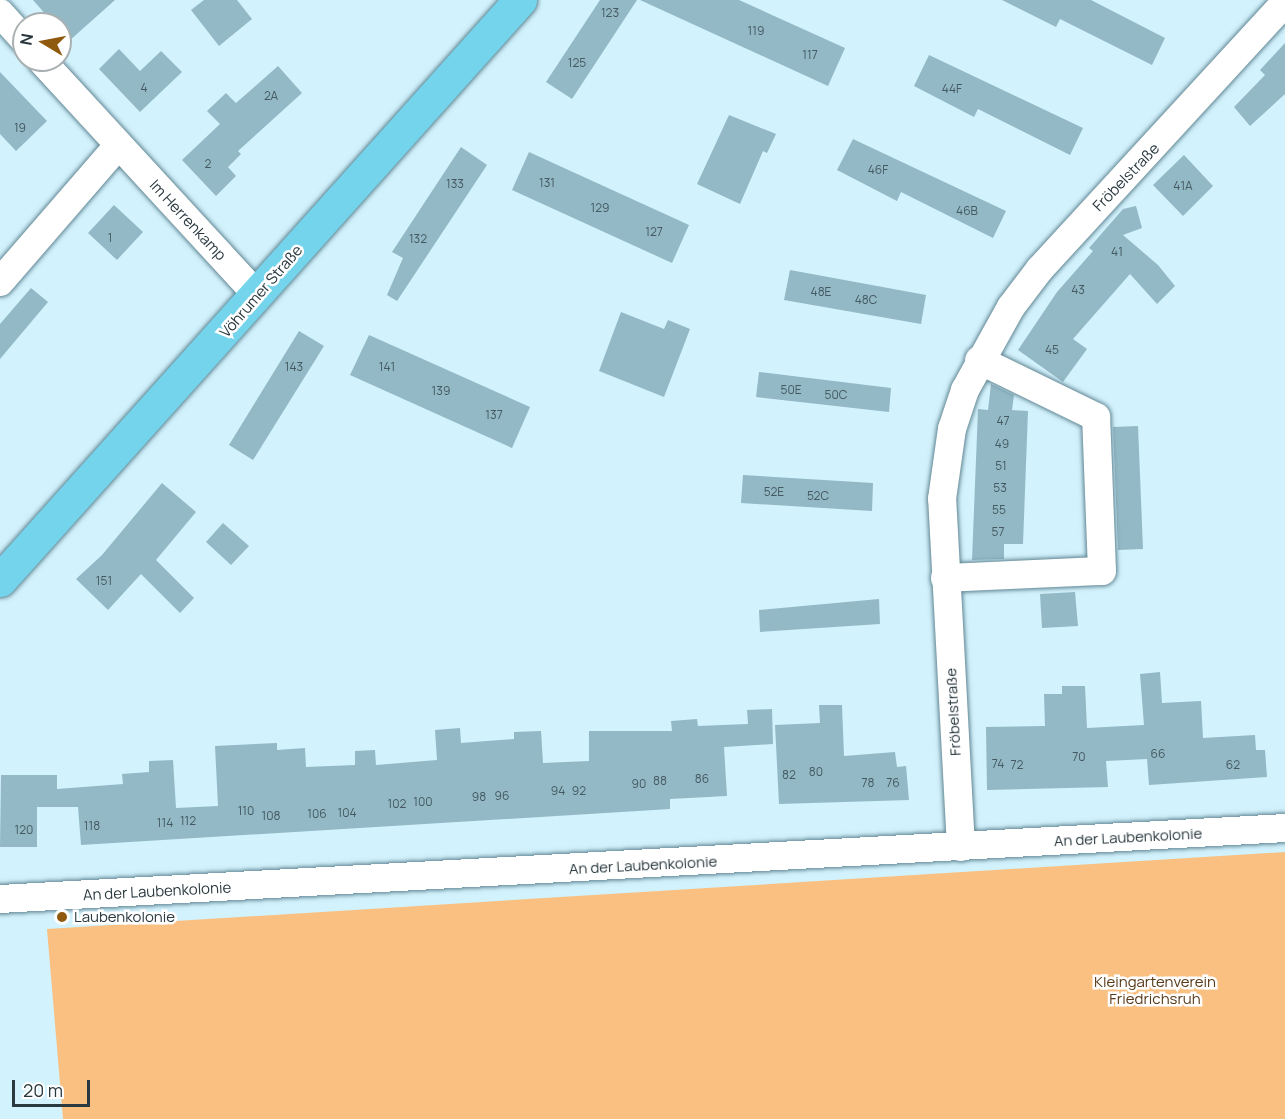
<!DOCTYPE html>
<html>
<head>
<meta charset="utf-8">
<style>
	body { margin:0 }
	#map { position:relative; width:1285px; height:1119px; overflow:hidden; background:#d2f2fd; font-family:Manrope,sans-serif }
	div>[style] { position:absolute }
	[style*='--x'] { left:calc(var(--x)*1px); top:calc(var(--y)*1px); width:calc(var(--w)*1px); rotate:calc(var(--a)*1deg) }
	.green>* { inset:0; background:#f9c082 }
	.building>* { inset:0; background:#93b9c6 }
	.roads { filter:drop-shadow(0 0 2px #618693) drop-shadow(0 0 2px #618693) }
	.minor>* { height:28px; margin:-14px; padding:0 14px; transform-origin:14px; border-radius:14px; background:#fff }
	.major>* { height:33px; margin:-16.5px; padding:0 16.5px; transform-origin:16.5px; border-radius:16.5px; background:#74d4eb }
	.dots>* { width:16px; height:16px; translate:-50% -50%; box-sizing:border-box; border:3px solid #fff; border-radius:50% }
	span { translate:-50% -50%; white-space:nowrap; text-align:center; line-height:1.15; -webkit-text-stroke:5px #fff; paint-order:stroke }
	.number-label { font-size:12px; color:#445961 }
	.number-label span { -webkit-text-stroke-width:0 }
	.street-label { font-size:15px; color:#29393f }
	.poi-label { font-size:15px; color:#29393f }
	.left { translate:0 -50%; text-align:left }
	.park-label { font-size:15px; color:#573a19 }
	.north { position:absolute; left:12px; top:12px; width:60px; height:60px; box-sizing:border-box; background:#fff; border:2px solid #a9b0b2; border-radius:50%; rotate:280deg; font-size:16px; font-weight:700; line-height:24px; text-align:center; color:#29393f }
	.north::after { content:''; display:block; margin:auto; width:21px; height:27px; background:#905a0e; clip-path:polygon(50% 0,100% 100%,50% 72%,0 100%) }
	.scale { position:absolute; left:12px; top:1080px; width:78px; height:27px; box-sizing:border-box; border:3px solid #29393f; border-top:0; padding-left:8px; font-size:18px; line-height:21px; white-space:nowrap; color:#29393f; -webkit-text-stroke:4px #fff; paint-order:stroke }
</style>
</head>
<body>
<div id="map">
	<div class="green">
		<i style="clip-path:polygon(1285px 852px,1285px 1119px,63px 1119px,47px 929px)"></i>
	</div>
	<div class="building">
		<i style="clip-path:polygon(33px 0,115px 0,69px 41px,60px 31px,60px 24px,54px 24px)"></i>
		<i style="clip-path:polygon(204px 0,237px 0,252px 19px,219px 46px,191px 10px)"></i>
		<i style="clip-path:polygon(600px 0,637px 0,572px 99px,546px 82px)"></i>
		<i style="clip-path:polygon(640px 0,739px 0,845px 48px,828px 86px)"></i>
		<i style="clip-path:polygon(1002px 0,1091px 0,1165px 38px,1152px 65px,1060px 19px,1056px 27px)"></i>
		<i style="clip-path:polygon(1285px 43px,1285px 94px,1250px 126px,1234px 107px,1265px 75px,1260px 70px)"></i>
		<i style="clip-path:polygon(119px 49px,140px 71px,161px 51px,182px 72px,140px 112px,99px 69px)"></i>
		<i style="clip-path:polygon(929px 55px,1083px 128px,1070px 155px,978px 109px,974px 117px,914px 86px)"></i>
		<i style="clip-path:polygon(278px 66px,302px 93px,238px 151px,241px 154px,228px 167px,236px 176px,216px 196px,182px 160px,220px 124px,207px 111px,226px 93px,236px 103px)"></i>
		<i style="clip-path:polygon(0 72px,47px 121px,16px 151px,0 134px)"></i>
		<i style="clip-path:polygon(729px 115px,776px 134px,767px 153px,763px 151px,740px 204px,697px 184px)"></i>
		<i style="clip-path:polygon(853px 139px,1006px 211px,993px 238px,901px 192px,897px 201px,837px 170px)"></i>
		<i style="clip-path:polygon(461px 147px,487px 165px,397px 301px,387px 295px,403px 258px,392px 252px)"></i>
		<i style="clip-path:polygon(529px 152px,689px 225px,672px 263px,512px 190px)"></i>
		<i style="clip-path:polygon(1184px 155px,1213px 186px,1183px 216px,1153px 185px)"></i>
		<i style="clip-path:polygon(114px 205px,143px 232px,117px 260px,88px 233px)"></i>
		<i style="clip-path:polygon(1136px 206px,1142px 228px,1123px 235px,1158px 265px,1175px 286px,1157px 304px,1130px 274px,1073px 339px,1087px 349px,1063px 382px,1018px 350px,1057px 292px,1093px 251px,1089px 248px,1123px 209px)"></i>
		<i style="clip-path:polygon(790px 270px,926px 295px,921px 324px,784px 300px)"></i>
		<i style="clip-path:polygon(31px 288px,48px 302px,0 359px,0 324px)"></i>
		<i style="clip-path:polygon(621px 312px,664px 329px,668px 320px,690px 329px,664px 397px,599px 371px)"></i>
		<i style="clip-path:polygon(299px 331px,324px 346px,253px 460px,229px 445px)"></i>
		<i style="clip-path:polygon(369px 335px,530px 407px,512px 448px,350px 375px)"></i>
		<i style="clip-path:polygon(759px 372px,891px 388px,889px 412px,756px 397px)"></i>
		<i style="clip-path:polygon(991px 384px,1014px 395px,1012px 410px,1028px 411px,1023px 544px,1004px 544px,1004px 559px,972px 560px,978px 409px,988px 410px)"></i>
		<i style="clip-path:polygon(1138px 426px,1143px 549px,1118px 550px,1113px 427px)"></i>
		<i style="clip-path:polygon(743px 475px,873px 483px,872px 511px,741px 503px)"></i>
		<i style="clip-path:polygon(162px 483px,196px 512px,156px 560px,194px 598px,180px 613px,141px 574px,108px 610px,76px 579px,102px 555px)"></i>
		<i style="clip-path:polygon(223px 523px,249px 546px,231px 565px,206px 542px)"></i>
		<i style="clip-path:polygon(1075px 592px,1078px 626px,1042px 628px,1040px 594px)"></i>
		<i style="clip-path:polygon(879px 599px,880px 624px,760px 632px,759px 610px)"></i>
		<i style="clip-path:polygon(1160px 672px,1162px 703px,1201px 701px,1203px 738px,1255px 735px,1256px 750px,1265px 750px,1267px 777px,1149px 785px,1147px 759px,1106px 761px,1108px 787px,987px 790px,986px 727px,1045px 726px,1044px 694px,1062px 694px,1062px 686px,1085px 686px,1087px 728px,1144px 725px,1140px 674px)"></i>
		<i style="clip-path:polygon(819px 705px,842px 705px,844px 756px,895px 752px,897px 767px,906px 766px,909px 800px,779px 804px,775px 725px,820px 723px)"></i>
		<i style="clip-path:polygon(772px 709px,773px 744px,724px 747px,727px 796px,670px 799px,670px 809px,81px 845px,78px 807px,37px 807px,37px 847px,0 847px,1px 775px,57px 775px,57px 789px,123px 784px,122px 774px,149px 772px,149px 761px,173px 760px,176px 808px,218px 806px,215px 746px,277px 743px,277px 750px,305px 748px,306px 767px,355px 765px,355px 751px,375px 750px,376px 765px,437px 760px,435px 730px,460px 728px,461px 743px,514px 739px,514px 732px,541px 731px,543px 763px,589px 761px,589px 731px,672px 731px,671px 721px,697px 719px,698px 726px,748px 724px,747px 710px)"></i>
	</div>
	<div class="roads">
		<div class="minor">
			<i style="--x:0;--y:13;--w:36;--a:48"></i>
			<i style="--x:41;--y:60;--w:319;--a:47.4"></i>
			<i style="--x:0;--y:282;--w:180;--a:-49.1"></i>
			<i style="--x:945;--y:578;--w:157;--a:-2.6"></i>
			<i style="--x:1102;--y:571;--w:154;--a:-92.2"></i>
			<i style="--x:1096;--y:417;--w:130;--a:-154"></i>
			<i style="--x:961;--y:847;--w:349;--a:-93.1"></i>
			<i style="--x:942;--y:499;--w:71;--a:-81.9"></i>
			<i style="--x:952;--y:429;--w:41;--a:-71.6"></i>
			<i style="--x:965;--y:390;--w:95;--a:-61"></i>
			<i style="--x:1011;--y:307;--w:48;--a:-52.7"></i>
			<i style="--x:1040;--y:269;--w:362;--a:-47.4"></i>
			<i style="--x:0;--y:899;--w:1287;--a:-3.16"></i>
		</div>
		<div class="major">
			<i style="--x:0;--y:580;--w:779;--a:-48.12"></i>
		</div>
	</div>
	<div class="dots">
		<i style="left:62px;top:917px;background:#905a0e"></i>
	</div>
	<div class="number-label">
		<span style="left:610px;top:13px">123</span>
		<span style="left:756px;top:31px">119</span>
		<span style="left:810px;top:55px">117</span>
		<span style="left:577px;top:63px">125</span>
		<span style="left:144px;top:88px">4</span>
		<span style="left:952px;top:89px">44F</span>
		<span style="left:271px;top:96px">2A</span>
		<span style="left:20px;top:128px">19</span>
		<span style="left:208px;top:164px">2</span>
		<span style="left:878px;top:170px">46F</span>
		<span style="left:547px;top:183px">131</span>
		<span style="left:455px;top:184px">133</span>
		<span style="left:1183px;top:186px">41A</span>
		<span style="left:600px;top:208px">129</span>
		<span style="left:967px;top:211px">46B</span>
		<span style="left:654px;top:232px">127</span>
		<span style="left:110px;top:238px">1</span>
		<span style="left:418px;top:239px">132</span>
		<span style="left:1117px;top:252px">41</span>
		<span style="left:1078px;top:290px">43</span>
		<span style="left:821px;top:292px">48E</span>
		<span style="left:866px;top:300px">48C</span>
		<span style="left:1052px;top:350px">45</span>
		<span style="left:294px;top:367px">143</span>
		<span style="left:387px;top:367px">141</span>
		<span style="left:791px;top:390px">50E</span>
		<span style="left:441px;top:391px">139</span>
		<span style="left:836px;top:395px">50C</span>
		<span style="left:494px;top:415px">137</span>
		<span style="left:1003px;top:421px">47</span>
		<span style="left:1002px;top:444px">49</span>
		<span style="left:1001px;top:466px">51</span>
		<span style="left:1000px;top:488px">53</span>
		<span style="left:774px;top:492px">52E</span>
		<span style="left:818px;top:496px">52C</span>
		<span style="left:999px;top:510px">55</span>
		<span style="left:998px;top:532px">57</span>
		<span style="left:104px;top:581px">151</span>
		<span style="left:1158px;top:754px">66</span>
		<span style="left:1079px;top:757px">70</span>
		<span style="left:998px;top:764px">74</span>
		<span style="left:1017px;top:765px">72</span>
		<span style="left:1233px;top:765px">62</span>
		<span style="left:816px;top:772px">80</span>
		<span style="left:789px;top:775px">82</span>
		<span style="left:702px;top:779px">86</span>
		<span style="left:660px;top:781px">88</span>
		<span style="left:868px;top:783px">78</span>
		<span style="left:893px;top:783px">76</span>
		<span style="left:639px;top:784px">90</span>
		<span style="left:558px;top:791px">94</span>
		<span style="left:579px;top:791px">92</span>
		<span style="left:502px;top:796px">96</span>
		<span style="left:479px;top:797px">98</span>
		<span style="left:423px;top:802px">100</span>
		<span style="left:397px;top:804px">102</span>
		<span style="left:246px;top:811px">110</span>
		<span style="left:347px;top:813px">104</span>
		<span style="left:317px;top:814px">106</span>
		<span style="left:271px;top:816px">108</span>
		<span style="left:188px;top:821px">112</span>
		<span style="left:165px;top:823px">114</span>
		<span style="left:92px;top:826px">118</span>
		<span style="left:24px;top:830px">120</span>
	</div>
	<div class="street-label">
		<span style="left:1126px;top:177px;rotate:-46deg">Fröbelstraße</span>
		<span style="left:188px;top:220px;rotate:47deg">Im Herrenkamp</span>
		<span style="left:261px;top:291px;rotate:-49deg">Vöhrumer Straße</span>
		<span style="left:953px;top:712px;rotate:-93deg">Fröbelstraße</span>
		<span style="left:1128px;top:837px;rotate:-3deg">An der Laubenkolonie</span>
		<span style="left:643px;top:865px;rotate:-3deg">An der Laubenkolonie</span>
		<span style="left:157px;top:891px;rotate:-3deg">An der Laubenkolonie</span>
	</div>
	<div class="poi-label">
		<span class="left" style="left:74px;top:917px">Laubenkolonie</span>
	</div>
	<div class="park-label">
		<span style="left:1155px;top:990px">Kleingartenverein<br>Friedrichsruh</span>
	</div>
	<div class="north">N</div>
	<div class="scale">20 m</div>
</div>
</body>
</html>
